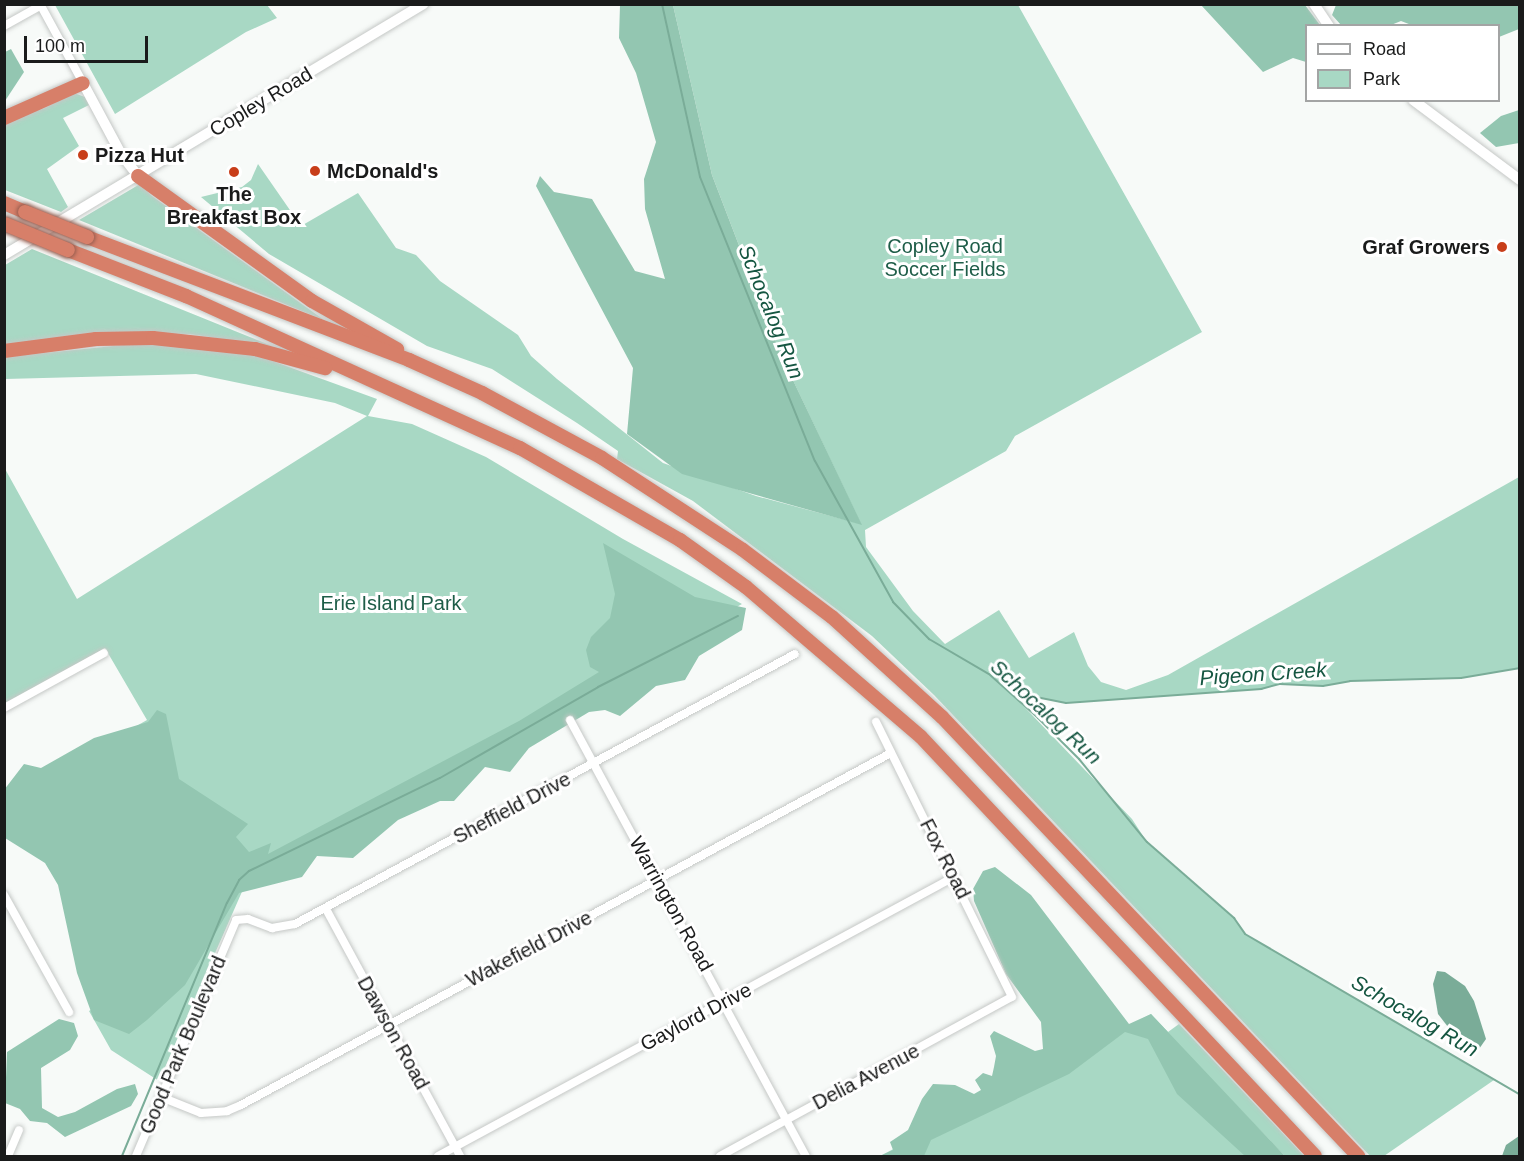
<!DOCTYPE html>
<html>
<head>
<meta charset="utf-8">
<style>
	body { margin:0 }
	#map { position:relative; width:1524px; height:1161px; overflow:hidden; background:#f7faf8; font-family:Helvetica,sans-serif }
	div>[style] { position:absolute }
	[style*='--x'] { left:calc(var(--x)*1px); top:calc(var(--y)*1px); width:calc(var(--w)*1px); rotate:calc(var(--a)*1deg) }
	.green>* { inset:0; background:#a8d8c4 }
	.forest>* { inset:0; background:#93c6b1 }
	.water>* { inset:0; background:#7aac98 }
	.stream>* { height:2px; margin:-1px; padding:0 1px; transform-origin:1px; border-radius:1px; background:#7aac98 }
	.roads { filter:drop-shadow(0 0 2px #c5c8c6) drop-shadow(0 0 2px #c5c8c6) }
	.street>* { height:8px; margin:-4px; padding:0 4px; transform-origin:4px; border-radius:4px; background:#fff }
	.secondary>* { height:10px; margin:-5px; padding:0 5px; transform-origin:5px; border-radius:5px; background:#fff }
	.highway>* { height:14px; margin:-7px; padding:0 7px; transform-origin:7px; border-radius:7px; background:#d77f69 }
	.bridges { filter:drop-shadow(0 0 2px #955c4e) drop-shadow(0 0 2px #955c4e) }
	.highway-bridge>* { height:14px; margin:-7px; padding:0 7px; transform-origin:7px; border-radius:7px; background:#d77f69 }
	.dots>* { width:16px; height:16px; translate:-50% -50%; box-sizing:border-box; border:3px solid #fff; border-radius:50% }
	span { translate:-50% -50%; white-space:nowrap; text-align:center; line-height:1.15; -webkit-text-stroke:6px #fff; paint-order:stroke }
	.street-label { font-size:20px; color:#1a1b1b }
	.poi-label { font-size:20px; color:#1a1b1b; font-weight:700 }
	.left { translate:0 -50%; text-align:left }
	.right { translate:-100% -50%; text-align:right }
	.park-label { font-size:20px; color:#1e5d48 }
	.water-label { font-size:21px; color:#155641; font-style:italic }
	.frame { position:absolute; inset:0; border:6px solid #1a1b1b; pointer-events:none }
	.legend { position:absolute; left:1305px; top:24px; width:195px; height:78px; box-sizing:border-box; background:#fff; border:2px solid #a3a4a4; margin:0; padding:8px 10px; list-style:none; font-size:18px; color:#1a1b1b }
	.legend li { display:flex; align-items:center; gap:12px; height:30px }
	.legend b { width:30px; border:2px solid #a3a4a4 }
	.scale { position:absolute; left:24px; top:36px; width:124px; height:27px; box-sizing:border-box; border:3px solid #1a1b1b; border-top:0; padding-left:8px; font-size:18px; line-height:21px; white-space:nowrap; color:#1a1b1b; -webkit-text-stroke:4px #fff; paint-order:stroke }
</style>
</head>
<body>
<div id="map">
	<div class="green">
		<i style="clip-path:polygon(55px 5px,267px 5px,277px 18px,246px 32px,115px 114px)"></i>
		<i style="clip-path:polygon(673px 5px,1018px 5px,1202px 332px,1015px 436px,1006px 451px,865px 530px,866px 547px,913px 611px,945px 644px,999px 610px,1029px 658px,1074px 632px,1088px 666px,1101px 682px,1126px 690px,1168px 675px,1519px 477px,1519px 668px,1461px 678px,1350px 681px,1323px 686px,1280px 684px,1261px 689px,1066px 703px,1010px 692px,1132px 819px,1147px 842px,1234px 918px,1245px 934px,1494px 1080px,1384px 1156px,1370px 1156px,934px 695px,872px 636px,693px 501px,617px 459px,618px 451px,577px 423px,492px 369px,427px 346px,269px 254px,201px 197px,242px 187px,251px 180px,258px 164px,301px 226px,358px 193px,396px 248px,416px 255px,440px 281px,518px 335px,531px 356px,557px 379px,663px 463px,756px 496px,861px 524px,781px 355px,712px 175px)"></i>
		<i style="clip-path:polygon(74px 93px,85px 97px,89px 105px,63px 118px,79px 146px,47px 169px,68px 207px,61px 212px,5px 190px,4px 121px,45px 108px)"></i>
		<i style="clip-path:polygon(140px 184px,152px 196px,324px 320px,79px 220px)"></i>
		<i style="clip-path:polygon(32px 249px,272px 346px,189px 334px,99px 333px,5px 346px,5px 265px)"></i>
		<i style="clip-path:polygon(153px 342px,256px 355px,377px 399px,368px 416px,412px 424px,486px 457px,623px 539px,742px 604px,248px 878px,159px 1081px,111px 1050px,89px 1011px,122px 992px,16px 794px,147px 720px,105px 648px,5px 705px,4px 467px,77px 599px,367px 416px,335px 403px,196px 374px,5px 379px,5px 357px)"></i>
		<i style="clip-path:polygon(1151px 1014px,1168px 1032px,1179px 1024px,1304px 1156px,1285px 1156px,1236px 1105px,1269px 1156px,880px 1156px)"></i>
	</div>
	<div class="forest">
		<i style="clip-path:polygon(620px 5px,673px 5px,712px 175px,781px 355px,862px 525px,682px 474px,627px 434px,633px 368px,536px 186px,540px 176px,554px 192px,592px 199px,635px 271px,665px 279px,645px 209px,644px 179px,656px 142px,636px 73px,619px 38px)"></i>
		<i style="clip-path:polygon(1201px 5px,1305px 5px,1320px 25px,1306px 26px,1306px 62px,1293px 58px,1263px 72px)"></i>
		<i style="clip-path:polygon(1336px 5px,1519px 5px,1519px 29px,1499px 37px,1498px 26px,1414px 26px,1401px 21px,1391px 25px,1341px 25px,1332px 15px)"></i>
		<i style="clip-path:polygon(11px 49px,24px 72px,5px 101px,5px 52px)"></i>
		<i style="clip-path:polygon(1519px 110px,1519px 143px,1496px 147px,1480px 133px,1501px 116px)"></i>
		<i style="clip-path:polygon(603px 543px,695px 597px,746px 608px,742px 630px,699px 656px,685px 680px,656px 686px,620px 716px,605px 710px,589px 712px,529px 748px,510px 772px,485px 767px,454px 801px,440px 801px,398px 820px,353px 858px,317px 856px,302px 877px,239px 893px,185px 985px,147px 1020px,129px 1034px,94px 1020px,77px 973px,58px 885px,45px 863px,5px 838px,4px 790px,24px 764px,41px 768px,94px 738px,148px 722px,157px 710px,166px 714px,179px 779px,248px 824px,236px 837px,249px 852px,271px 843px,268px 854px,519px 721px,599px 672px,590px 667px,586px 650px,591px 637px,610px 618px,615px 594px)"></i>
		<i style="clip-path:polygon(995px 867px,1031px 895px,1129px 1024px,1151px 1014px,1285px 1156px,1245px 1156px,1177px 1094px,1148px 1039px,1125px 1032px,1069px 1074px,931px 1140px,924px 1156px,880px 1156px,893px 1150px,890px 1142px,908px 1130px,922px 1099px,933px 1084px,955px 1085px,974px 1094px,981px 1090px,975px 1080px,983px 1073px,992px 1076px,994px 1067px,996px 1056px,990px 1036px,994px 1031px,1035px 1051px,1043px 1049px,1041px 1022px,1006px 974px,974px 901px,973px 889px,983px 871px)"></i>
		<i style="clip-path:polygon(59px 1019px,74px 1023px,78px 1036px,70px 1050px,41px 1068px,42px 1108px,58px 1117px,75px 1112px,117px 1089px,135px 1084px,138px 1094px,131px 1106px,65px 1137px,47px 1123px,30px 1121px,20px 1109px,5px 1103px,7px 1052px)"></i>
	</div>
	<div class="water">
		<i style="clip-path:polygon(1437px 971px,1445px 972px,1465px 986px,1474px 1001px,1486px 1039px,1479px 1049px,1455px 1036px,1438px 1014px,1433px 984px)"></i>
		<i style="clip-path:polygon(1519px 1136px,1519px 1156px,1502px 1156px,1506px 1145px)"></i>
	</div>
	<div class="stream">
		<i style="--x:662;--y:4;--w:177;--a:77.6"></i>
		<i style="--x:700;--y:177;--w:306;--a:68"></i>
		<i style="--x:815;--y:461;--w:161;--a:61"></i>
		<i style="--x:893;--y:602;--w:52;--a:45.8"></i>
		<i style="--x:929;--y:639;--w:69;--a:30.3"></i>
		<i style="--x:989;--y:674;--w:66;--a:41.9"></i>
		<i style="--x:1038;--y:718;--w:58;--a:45"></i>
		<i style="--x:1079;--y:759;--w:107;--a:50.7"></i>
		<i style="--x:1147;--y:842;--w:116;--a:41.1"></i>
		<i style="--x:1234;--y:918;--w:19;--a:55"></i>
		<i style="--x:1245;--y:934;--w:319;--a:30.3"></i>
		<i style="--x:1011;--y:692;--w:56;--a:11.3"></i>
		<i style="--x:1066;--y:703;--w:196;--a:-4.1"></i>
		<i style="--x:1261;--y:689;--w:20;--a:-15"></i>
		<i style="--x:1280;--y:684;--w:43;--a:2.7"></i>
		<i style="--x:1323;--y:686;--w:27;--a:-10"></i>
		<i style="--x:1350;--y:681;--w:111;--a:-1.5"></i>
		<i style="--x:1461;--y:678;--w:60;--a:-9.6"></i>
		<i style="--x:122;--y:1156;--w:274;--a:-67.5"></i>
		<i style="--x:227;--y:903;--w:26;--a:-62"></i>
		<i style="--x:239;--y:880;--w:13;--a:-42"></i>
		<i style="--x:249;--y:871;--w:212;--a:-26"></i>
		<i style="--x:440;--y:778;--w:182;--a:-29.9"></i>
		<i style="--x:598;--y:687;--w:157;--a:-26.9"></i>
	</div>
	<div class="roads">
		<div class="street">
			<i style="--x:40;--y:4;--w:90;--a:61.4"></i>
			<i style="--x:4;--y:26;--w:41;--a:-29.1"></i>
			<i style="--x:4;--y:708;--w:114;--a:-28.8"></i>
			<i style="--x:570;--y:720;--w:496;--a:61.6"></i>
			<i style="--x:4;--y:895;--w:134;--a:60.9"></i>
			<i style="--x:326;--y:909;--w:281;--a:61.5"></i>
			<i style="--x:161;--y:1097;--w:43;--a:21.8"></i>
			<i style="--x:201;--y:1113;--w:26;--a:-4"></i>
			<i style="--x:227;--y:1111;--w:15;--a:-23"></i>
			<i style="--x:241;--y:1105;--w:739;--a:-28.44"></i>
			<i style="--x:8;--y:1156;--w:28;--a:-67"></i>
			<i style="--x:136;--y:1156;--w:256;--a:-67"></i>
			<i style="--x:236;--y:920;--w:12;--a:-5"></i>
			<i style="--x:248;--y:919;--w:26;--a:21"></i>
			<i style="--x:272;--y:928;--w:23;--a:-10"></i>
			<i style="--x:295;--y:924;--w:568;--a:-28.37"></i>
			<i style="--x:438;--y:1156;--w:587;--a:-28.4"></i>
			<i style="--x:720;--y:1156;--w:332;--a:-28.6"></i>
			<i style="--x:1012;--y:997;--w:307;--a:-116.3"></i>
		</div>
		<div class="secondary">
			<i style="--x:1314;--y:4;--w:27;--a:56"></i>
			<i style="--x:83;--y:83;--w:81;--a:61.8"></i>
			<i style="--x:121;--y:154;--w:28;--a:52"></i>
			<i style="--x:1413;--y:100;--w:134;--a:36.8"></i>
			<i style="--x:4;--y:255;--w:489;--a:-30.9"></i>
		</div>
		<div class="highway">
			<i style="--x:4;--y:118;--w:86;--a:-23.9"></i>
			<i style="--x:138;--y:176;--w:214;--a:35.7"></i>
			<i style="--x:312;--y:301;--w:98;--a:29.5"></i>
			<i style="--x:4;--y:203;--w:23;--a:23"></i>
			<i style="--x:87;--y:237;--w:345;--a:20.9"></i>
			<i style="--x:409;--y:360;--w:80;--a:24.3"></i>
			<i style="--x:482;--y:393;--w:136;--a:28.4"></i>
			<i style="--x:602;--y:458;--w:168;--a:33.1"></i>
			<i style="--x:743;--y:550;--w:111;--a:37"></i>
			<i style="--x:832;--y:617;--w:149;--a:42.3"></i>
			<i style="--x:942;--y:717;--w:605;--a:46.54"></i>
			<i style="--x:68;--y:250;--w:127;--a:21.3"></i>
			<i style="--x:186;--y:296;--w:367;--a:24.5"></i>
			<i style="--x:520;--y:448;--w:185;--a:29.9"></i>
			<i style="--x:680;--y:540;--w:81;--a:35.5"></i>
			<i style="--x:746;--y:587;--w:230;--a:40.6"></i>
			<i style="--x:921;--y:737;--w:575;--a:46.76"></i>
			<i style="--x:4;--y:351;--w:93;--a:-7.4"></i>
			<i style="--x:96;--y:339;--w:57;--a:-1"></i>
			<i style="--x:153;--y:338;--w:103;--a:6.2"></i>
			<i style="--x:255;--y:349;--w:73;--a:15.2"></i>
		</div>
	</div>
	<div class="bridges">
		<div class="highway-bridge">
			<i style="--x:25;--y:212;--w:67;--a:22"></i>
			<i style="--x:5;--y:224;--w:68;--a:22.4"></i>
		</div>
	</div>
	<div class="dots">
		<i style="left:83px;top:155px;background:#c83e1a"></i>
		<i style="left:315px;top:171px;background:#c83e1a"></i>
		<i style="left:234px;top:172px;background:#c83e1a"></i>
		<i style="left:1502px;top:247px;background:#c83e1a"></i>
	</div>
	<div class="street-label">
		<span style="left:261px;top:102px;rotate:-31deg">Copley Road</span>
		<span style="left:512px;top:808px;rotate:-28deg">Sheffield Drive</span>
		<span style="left:945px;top:859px;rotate:63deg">Fox Road</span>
		<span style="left:671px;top:904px;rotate:61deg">Warrington Road</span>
		<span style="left:529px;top:949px;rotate:-28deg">Wakefield Drive</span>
		<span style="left:696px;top:1017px;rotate:-28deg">Gaylord Drive</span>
		<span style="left:393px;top:1033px;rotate:61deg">Dawson Road</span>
		<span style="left:183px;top:1045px;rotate:-67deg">Good Park Boulevard</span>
		<span style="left:866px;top:1077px;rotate:-28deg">Delia Avenue</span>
	</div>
	<div class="poi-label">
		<span class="left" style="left:95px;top:155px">Pizza Hut</span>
		<span class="left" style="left:327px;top:171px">McDonald's</span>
		<span style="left:234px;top:206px">The<br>Breakfast Box</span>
		<span class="right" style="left:1490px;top:247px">Graf Growers</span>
	</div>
	<div class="park-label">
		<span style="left:945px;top:258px">Copley Road<br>Soccer Fields</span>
		<span style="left:391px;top:603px">Erie Island Park</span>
	</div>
	<div class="water-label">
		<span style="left:771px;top:312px;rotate:68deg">Schocalog Run</span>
		<span style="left:1263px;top:674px;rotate:-4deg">Pigeon Creek</span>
		<span style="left:1046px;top:712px;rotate:43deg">Schocalog Run</span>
		<span style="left:1415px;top:1016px;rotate:30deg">Schocalog Run</span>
	</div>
	<div class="frame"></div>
	<ul class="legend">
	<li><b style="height:8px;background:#fff"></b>Road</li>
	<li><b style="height:16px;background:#a8d8c4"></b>Park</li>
	</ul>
	<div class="scale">100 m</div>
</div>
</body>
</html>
